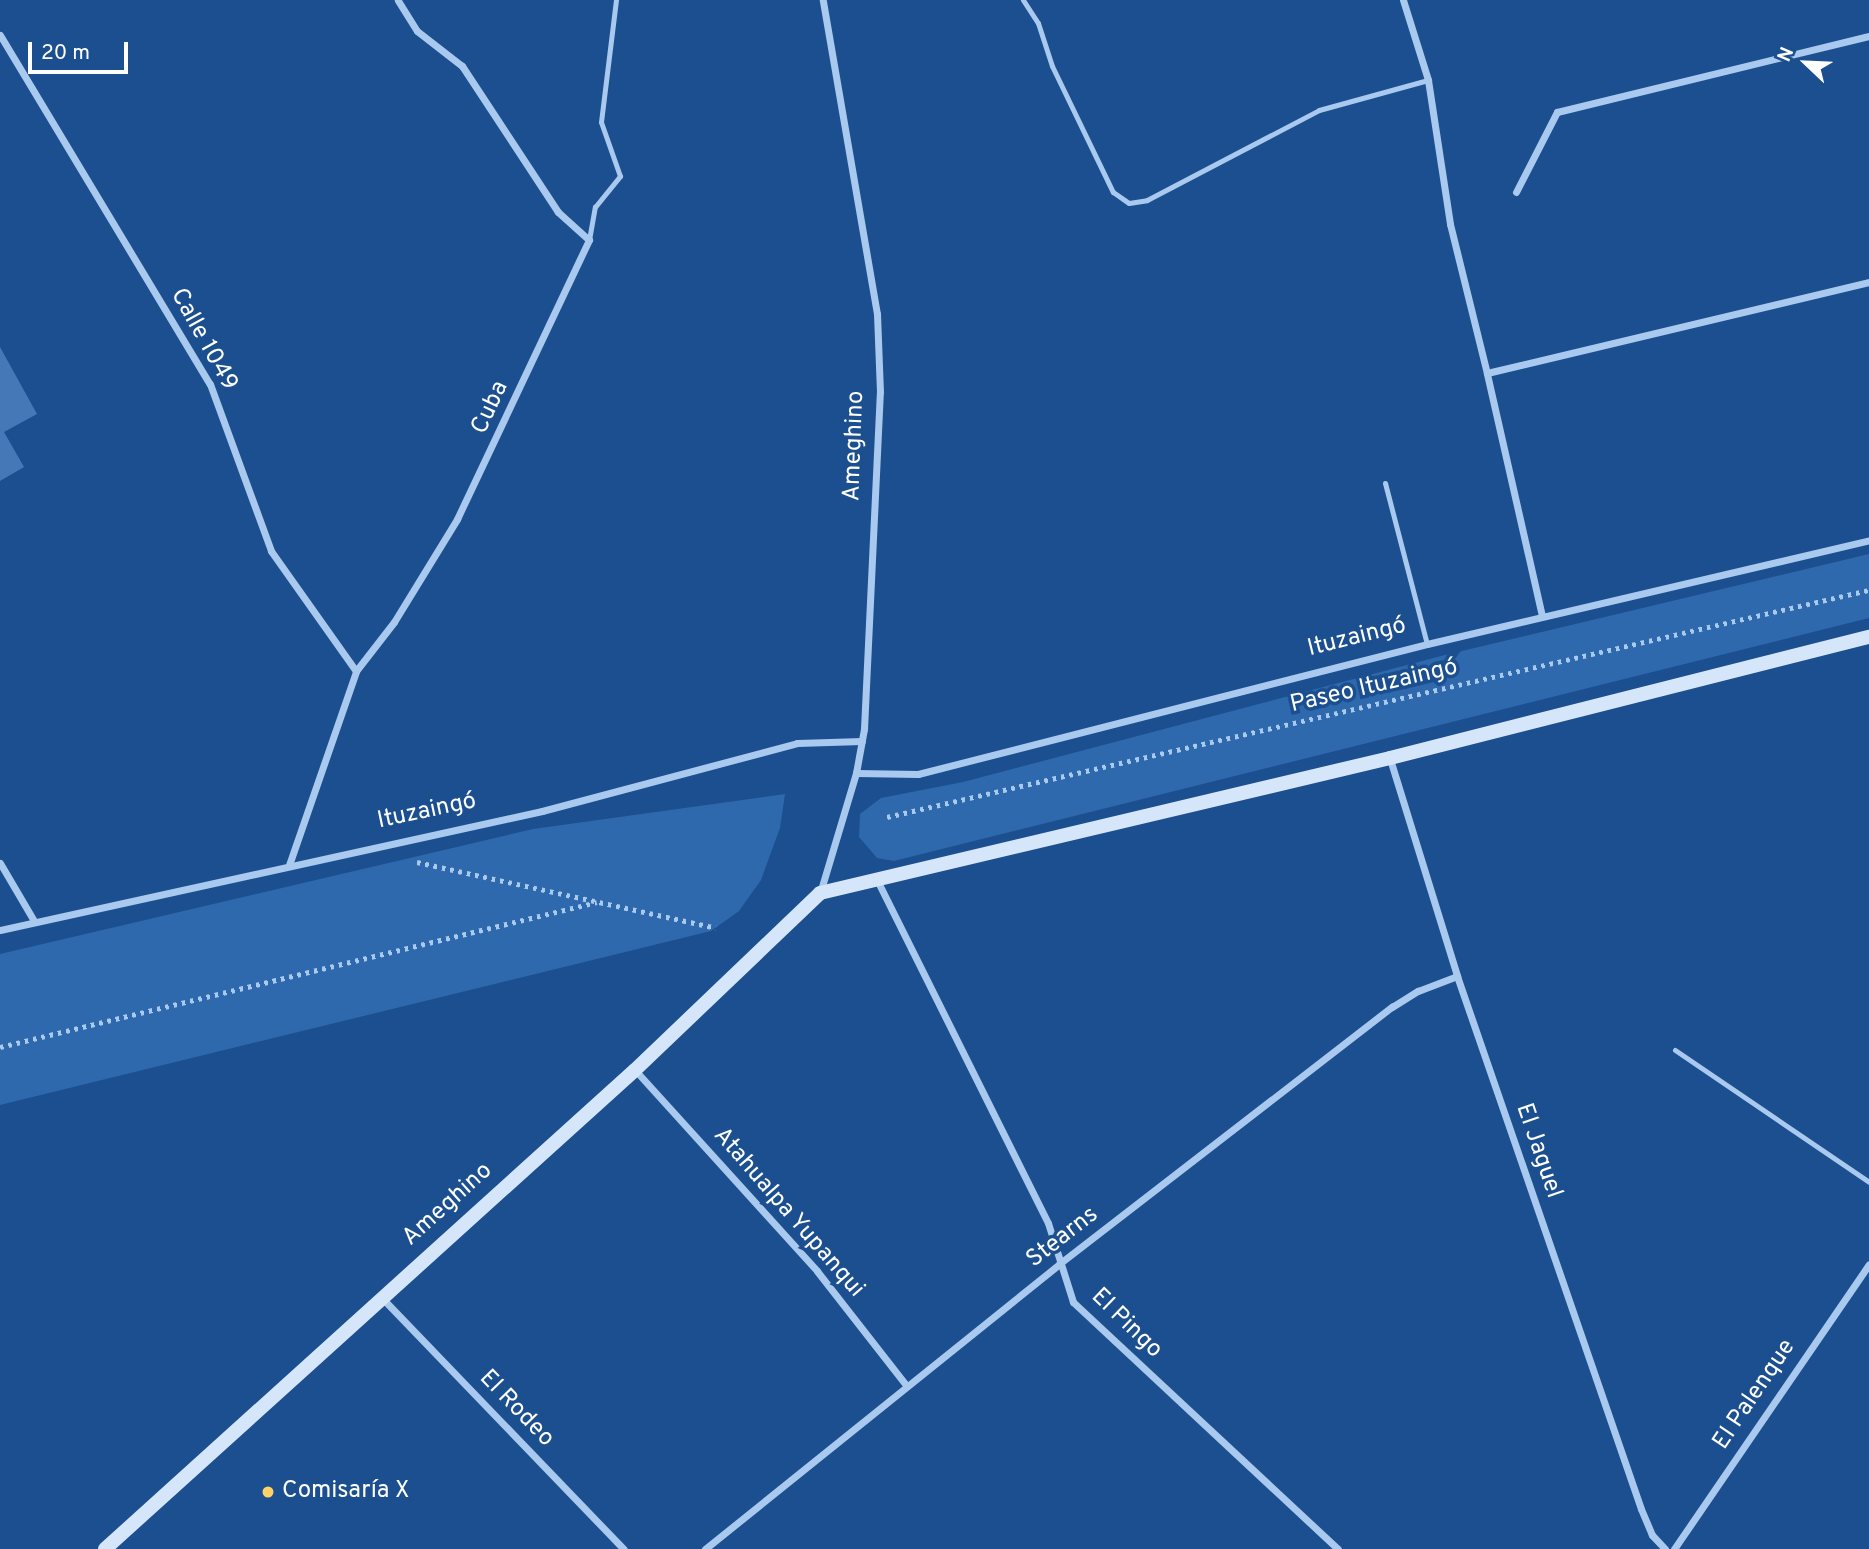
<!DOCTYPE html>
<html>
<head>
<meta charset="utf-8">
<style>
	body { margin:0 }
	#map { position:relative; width:1869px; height:1549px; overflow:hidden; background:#1b4f8f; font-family:Overpass,sans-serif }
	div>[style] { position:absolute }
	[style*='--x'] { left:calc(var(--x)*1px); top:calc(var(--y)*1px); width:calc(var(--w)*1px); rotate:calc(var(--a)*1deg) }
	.green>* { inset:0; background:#2e69ad }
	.building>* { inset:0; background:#4478b7 }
	.path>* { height:4.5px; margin-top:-2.25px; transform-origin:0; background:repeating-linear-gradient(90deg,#a9c9ee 0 3.5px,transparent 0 8.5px) }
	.lane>* { height:5px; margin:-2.5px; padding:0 2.5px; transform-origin:2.5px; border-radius:2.5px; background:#a9c9ee }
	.street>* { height:7px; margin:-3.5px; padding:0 3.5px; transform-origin:3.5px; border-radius:3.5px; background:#a9c9ee }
	.secondary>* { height:14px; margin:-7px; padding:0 7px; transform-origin:7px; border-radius:7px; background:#d6e6fa }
	.dots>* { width:19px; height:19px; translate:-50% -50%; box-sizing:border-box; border:4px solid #1b4f8f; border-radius:50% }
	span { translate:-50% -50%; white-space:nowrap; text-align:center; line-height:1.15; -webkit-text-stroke:7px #1b4f8f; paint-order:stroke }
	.street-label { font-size:24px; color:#fff }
	.poi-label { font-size:24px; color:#fff }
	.left { translate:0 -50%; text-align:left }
	.north { position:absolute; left:1771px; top:28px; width:70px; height:70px; -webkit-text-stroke:5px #1b4f8f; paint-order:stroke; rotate:293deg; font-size:19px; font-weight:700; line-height:28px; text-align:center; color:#fff }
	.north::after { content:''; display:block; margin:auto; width:24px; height:32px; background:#fff; clip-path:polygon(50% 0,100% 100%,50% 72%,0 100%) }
	.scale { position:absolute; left:28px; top:42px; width:100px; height:32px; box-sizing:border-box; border:4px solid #fff; border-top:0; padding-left:9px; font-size:21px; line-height:24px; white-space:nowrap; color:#fff; -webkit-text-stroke:5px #1b4f8f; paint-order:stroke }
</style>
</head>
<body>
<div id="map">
	<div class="green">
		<i style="clip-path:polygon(1869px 554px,1869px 618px,894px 861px,877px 858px,859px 837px,860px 814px,881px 798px,963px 782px,1445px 655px)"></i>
		<i style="clip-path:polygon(785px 794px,780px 828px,761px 880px,739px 911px,711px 931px,0 1105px,0 954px,533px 829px)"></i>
	</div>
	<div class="building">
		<i style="clip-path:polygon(0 347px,37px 414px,4px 432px,24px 467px,0 481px)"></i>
	</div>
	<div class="path">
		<i style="--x:887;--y:817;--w:1008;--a:-13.02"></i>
		<i style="--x:417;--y:862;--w:306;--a:12.4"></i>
		<i style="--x:0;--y:1047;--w:614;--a:-13.65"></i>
	</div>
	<div class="lane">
		<i style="--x:1023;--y:0;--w:27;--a:57"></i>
		<i style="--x:1038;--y:23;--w:45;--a:72"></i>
		<i style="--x:1052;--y:66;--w:140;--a:64.2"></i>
		<i style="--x:1113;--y:192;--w:19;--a:35"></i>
		<i style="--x:1129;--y:203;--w:18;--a:-9"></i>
		<i style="--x:1147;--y:200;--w:194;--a:-27.6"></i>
		<i style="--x:1319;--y:110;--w:113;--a:-15.4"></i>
		<i style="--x:589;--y:240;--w:34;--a:-80"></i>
		<i style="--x:595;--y:207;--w:40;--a:-51"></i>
		<i style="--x:620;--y:176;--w:57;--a:-109.4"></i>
		<i style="--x:601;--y:122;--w:123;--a:-83"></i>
		<i style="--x:1385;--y:483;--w:166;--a:75.4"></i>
		<i style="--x:1675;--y:1050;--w:235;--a:34.2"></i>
	</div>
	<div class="street">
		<i style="--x:1403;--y:0;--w:84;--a:72.6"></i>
		<i style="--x:1428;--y:80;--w:146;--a:81.3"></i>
		<i style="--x:1450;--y:224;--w:154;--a:76.1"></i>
		<i style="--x:0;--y:35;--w:407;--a:59"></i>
		<i style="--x:210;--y:384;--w:178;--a:69.9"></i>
		<i style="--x:271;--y:551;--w:147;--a:54.7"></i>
		<i style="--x:1516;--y:192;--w:90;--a:-62.9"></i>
		<i style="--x:1557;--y:112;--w:321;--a:-13.7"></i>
		<i style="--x:1542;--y:616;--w:249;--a:-102.8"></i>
		<i style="--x:1487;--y:373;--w:393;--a:-13.4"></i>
		<i style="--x:1390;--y:759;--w:227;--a:72.8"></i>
		<i style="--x:1457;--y:976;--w:564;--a:70.95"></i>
		<i style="--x:1641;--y:1509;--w:28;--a:67"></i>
		<i style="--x:1652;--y:1535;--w:19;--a:47"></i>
		<i style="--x:856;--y:773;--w:62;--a:0.9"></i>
		<i style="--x:918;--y:774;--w:525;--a:-14.33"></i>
		<i style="--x:1427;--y:644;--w:454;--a:-13.2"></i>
		<i style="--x:0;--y:863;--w:67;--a:59.6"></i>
		<i style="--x:289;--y:865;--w:205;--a:-70.9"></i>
		<i style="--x:356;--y:671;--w:62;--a:-52.2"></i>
		<i style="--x:394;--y:622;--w:121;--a:-58.5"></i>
		<i style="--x:457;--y:519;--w:309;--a:-64.7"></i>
		<i style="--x:589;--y:240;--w:42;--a:-137.9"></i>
		<i style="--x:558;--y:212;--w:175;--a:-123.3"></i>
		<i style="--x:462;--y:66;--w:57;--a:-142.1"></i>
		<i style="--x:417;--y:31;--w:36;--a:-122"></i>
		<i style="--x:877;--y:880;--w:383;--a:63.5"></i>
		<i style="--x:1048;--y:1223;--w:83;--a:72.4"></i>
		<i style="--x:1073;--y:1302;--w:362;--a:43"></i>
		<i style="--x:820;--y:893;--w:125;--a:-73.3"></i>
		<i style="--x:856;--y:773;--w:45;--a:-79.7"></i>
		<i style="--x:864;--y:729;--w:337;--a:-87.3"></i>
		<i style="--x:880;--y:392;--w:78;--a:-92.2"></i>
		<i style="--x:877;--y:314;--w:319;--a:-99.8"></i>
		<i style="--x:0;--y:930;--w:555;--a:-12.38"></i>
		<i style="--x:542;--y:811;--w:264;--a:-14.9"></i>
		<i style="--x:797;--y:743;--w:65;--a:-1.8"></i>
		<i style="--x:635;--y:1070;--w:271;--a:47.8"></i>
		<i style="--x:817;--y:1271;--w:146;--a:52"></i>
		<i style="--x:383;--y:1299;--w:347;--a:46.1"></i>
		<i style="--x:705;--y:1549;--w:454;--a:-38.8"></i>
		<i style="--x:1059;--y:1264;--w:421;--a:-37.7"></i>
		<i style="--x:1392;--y:1007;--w:31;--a:-32"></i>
		<i style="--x:1418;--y:991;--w:42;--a:-21"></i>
		<i style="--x:1674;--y:1549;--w:345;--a:-55.6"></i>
	</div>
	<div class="secondary">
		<i style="--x:105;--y:1549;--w:714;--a:-42.11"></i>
		<i style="--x:635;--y:1070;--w:256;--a:-43.7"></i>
		<i style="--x:820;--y:893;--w:586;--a:-13.32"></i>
		<i style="--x:1390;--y:758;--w:494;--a:-14.2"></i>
	</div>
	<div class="dots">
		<i style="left:268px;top:1492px;background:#ffd166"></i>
	</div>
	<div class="street-label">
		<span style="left:203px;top:340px;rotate:61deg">Calle 1049</span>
		<span style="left:491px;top:408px;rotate:-65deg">Cuba</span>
		<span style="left:855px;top:446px;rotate:-88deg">Ameghino</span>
		<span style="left:1357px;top:638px;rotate:-14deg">Ituzaingó</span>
		<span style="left:1374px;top:687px;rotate:-13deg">Paseo Ituzaingó</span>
		<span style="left:427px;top:812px;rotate:-12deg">Ituzaingó</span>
		<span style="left:1538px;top:1151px;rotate:71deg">El Jaguel</span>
		<span style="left:448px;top:1205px;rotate:-42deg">Ameghino</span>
		<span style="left:788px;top:1213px;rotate:49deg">Atahualpa Yupanqui</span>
		<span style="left:1063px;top:1238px;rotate:-38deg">Stearns</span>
		<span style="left:1126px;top:1324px;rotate:44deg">El Pingo</span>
		<span style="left:1755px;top:1395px;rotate:-56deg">El Palenque</span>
		<span style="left:516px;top:1409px;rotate:46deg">El Rodeo</span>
	</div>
	<div class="poi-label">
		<span class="left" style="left:282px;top:1492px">Comisaría X</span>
	</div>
	<div class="north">N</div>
	<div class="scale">20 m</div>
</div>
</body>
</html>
